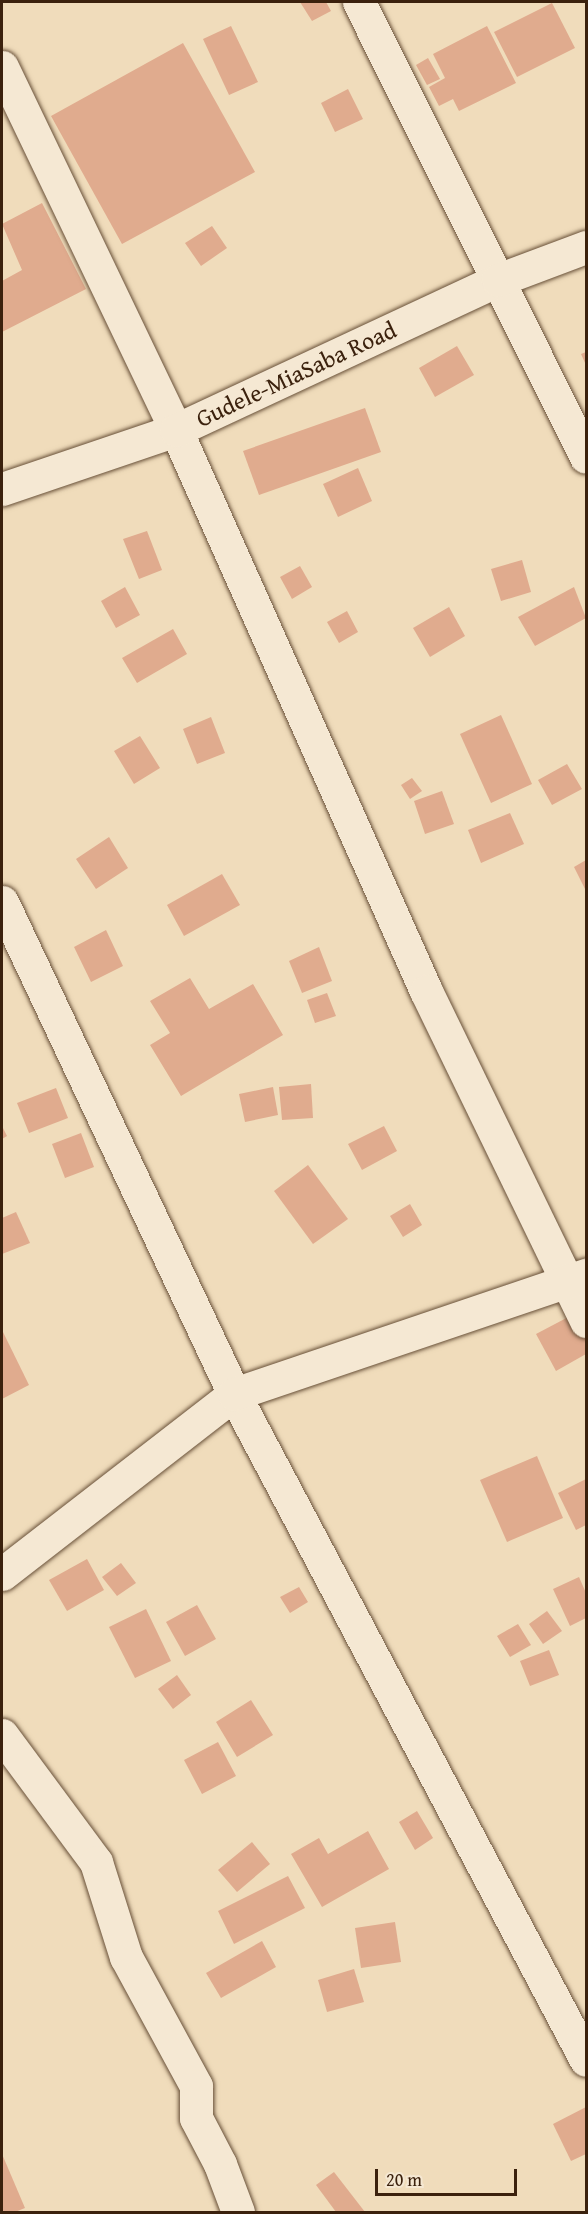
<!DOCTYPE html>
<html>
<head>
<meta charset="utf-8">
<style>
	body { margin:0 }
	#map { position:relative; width:588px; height:2214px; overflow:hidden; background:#f0dcbb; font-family:"Gentium Book Plus",serif }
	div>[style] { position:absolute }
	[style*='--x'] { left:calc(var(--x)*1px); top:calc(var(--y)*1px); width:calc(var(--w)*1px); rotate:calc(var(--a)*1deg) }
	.building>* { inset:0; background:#e0ab8e }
	.roads { filter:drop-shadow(0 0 2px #685038) drop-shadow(0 0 2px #685038) }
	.street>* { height:33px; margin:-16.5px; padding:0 16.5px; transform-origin:16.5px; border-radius:16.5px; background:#f5e8d3 }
	.secondary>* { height:33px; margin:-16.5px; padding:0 16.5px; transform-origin:16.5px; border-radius:16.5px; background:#f5e8d3 }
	span { translate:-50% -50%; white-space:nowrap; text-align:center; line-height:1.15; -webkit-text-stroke:5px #f5e8d3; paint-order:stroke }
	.street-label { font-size:24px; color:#3b210d }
	.frame { position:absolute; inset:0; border:3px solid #3b210d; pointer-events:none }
	.scale { position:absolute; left:375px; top:2169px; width:142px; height:27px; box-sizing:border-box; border:3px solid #3b210d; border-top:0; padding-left:8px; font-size:18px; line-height:21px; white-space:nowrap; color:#3b210d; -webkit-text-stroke:4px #f5e8d3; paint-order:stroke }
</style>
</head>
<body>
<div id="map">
	<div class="building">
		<i style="clip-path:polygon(300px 2px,326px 2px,331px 11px,312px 21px)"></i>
		<i style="clip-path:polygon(552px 3px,575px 48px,517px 77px,494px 32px)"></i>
		<i style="clip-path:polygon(231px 26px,258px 82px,229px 95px,203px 39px)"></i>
		<i style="clip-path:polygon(487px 26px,516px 83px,459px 111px,453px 99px,439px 106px,429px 87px,445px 78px,433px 54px)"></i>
		<i style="clip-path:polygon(183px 43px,255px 172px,122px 244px,51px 116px)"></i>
		<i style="clip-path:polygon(428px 58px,440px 79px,427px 85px,416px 65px)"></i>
		<i style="clip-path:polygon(348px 89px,363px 119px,335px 132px,321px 103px)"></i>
		<i style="clip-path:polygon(42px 203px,86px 289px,2px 332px,2px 281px,22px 270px,2px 224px)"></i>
		<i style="clip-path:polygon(212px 226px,227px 248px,201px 266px,185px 243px)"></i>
		<i style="clip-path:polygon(457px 346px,474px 375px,435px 397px,419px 368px)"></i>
		<i style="clip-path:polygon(586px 352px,586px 365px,581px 354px)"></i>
		<i style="clip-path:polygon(365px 408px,381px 452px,259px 495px,243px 451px)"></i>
		<i style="clip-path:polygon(358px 468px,372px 501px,338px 517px,323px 484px)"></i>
		<i style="clip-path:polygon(147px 531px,162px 570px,139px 579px,123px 539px)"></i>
		<i style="clip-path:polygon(522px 560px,531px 592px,501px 601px,491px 569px)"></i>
		<i style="clip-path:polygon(300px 566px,312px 587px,292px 599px,280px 577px)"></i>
		<i style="clip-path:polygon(125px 587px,140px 615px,116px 628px,101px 601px)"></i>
		<i style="clip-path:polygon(574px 587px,586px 618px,535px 646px,518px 617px)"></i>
		<i style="clip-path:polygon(449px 607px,465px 636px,430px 657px,413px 628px)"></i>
		<i style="clip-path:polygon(347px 611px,358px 632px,339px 643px,327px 622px)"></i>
		<i style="clip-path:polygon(173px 629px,187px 654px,137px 683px,122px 658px)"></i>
		<i style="clip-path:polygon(501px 715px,532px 784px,491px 803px,460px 734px)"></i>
		<i style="clip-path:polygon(211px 717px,225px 753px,197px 764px,183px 729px)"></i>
		<i style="clip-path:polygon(140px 736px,160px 768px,134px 784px,114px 751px)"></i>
		<i style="clip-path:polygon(567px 764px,582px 789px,552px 805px,538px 780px)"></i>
		<i style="clip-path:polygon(412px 778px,422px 791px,410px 799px,401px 785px)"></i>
		<i style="clip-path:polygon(442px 791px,454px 824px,425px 834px,414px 801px)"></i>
		<i style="clip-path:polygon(510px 813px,524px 844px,481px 863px,468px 830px)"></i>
		<i style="clip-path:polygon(109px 837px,128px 868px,96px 889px,76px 859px)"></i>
		<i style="clip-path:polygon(586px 860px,586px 891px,574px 867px)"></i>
		<i style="clip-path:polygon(222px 874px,240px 905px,184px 936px,167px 905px)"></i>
		<i style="clip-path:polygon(106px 930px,123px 966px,91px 982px,74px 947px)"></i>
		<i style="clip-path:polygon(319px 947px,332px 981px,302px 993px,289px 961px)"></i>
		<i style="clip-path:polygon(190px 978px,209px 1009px,253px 984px,283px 1035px,181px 1096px,150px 1045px,170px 1033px,150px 1001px)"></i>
		<i style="clip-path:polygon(327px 993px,336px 1016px,315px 1023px,307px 1000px)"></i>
		<i style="clip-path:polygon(311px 1084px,313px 1118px,282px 1120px,279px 1087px)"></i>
		<i style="clip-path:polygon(273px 1087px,278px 1115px,245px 1122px,239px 1094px)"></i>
		<i style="clip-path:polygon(56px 1088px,68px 1118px,29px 1133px,17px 1103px)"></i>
		<i style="clip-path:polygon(2px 1126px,7px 1136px,2px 1139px)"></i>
		<i style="clip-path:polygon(384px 1126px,397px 1151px,362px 1170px,348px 1144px)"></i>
		<i style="clip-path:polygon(81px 1133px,94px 1167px,65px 1178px,52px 1144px)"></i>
		<i style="clip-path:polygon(308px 1165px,348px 1219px,313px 1244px,274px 1191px)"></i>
		<i style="clip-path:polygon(410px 1204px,422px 1225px,403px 1237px,390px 1216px)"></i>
		<i style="clip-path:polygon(16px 1212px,30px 1243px,2px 1254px,2px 1218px)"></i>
		<i style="clip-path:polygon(574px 1314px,586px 1336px,586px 1354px,556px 1371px,536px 1334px)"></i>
		<i style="clip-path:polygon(2px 1330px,29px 1385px,2px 1399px)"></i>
		<i style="clip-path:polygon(537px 1456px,563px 1518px,507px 1542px,480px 1480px)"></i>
		<i style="clip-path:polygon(586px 1479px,586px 1525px,576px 1530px,558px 1493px)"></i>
		<i style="clip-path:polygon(87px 1559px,104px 1590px,67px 1611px,49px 1580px)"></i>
		<i style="clip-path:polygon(121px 1563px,136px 1583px,117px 1596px,102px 1577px)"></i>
		<i style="clip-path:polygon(579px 1577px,586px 1593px,586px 1618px,570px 1626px,553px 1589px)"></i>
		<i style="clip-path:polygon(299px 1587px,308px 1602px,290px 1613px,280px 1597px)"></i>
		<i style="clip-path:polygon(197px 1605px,216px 1639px,185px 1656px,166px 1622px)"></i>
		<i style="clip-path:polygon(146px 1609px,171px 1661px,135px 1678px,109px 1627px)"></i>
		<i style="clip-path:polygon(547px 1611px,562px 1631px,543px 1644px,529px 1624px)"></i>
		<i style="clip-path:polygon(518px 1624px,531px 1645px,510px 1657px,497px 1636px)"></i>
		<i style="clip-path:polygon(549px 1650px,559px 1675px,530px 1686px,520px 1661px)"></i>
		<i style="clip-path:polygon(177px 1675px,191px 1695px,173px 1709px,158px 1689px)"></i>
		<i style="clip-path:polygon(251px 1700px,273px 1735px,237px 1757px,216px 1722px)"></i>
		<i style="clip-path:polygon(218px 1742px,236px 1776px,202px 1794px,184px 1760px)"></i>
		<i style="clip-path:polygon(417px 1811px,433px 1838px,415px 1850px,399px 1822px)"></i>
		<i style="clip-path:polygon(368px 1831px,389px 1869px,322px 1907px,291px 1854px,319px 1838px,328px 1854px)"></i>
		<i style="clip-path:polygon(252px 1842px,270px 1864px,237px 1892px,218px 1870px)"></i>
		<i style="clip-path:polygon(288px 1876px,305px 1908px,234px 1944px,218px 1911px)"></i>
		<i style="clip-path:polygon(395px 1922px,401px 1962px,361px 1968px,355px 1928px)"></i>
		<i style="clip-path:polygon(262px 1941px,276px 1967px,221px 1998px,206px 1973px)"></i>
		<i style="clip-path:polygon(354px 1969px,364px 2002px,327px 2012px,318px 1980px)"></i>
		<i style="clip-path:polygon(586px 2107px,586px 2154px,571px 2161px,553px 2124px)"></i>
		<i style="clip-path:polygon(2px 2154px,25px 2208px,15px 2212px,2px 2212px)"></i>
		<i style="clip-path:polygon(334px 2172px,365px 2212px,336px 2212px,316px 2185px)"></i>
	</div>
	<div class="roads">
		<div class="street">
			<i style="--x:359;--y:2;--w:508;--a:63.49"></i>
			<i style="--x:2;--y:67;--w:403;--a:64.4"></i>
			<i style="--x:176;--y:430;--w:614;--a:65.98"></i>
			<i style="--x:426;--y:991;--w:367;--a:64.1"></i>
			<i style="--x:2;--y:902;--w:544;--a:64.75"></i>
			<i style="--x:234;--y:1394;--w:753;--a:62.14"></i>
			<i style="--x:2;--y:1574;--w:294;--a:-37.8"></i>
			<i style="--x:234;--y:1394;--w:372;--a:-18.7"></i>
			<i style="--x:2;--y:1735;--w:158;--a:53.5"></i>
			<i style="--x:96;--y:1862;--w:100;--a:72.5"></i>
			<i style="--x:126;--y:1957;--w:147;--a:61.5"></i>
			<i style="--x:196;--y:2086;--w:32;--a:90"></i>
			<i style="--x:196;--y:2118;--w:52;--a:62.4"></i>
			<i style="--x:220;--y:2164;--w:51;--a:69.4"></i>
		</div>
		<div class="secondary">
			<i style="--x:2;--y:489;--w:184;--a:-18.7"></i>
			<i style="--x:176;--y:430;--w:355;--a:-25"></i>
			<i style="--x:498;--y:280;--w:94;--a:-20.6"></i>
		</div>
	</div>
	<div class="street-label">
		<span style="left:296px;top:374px;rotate:-25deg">Gudele-MiaSaba Road</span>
	</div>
	<div class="frame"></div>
	<div class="scale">20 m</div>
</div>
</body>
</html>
